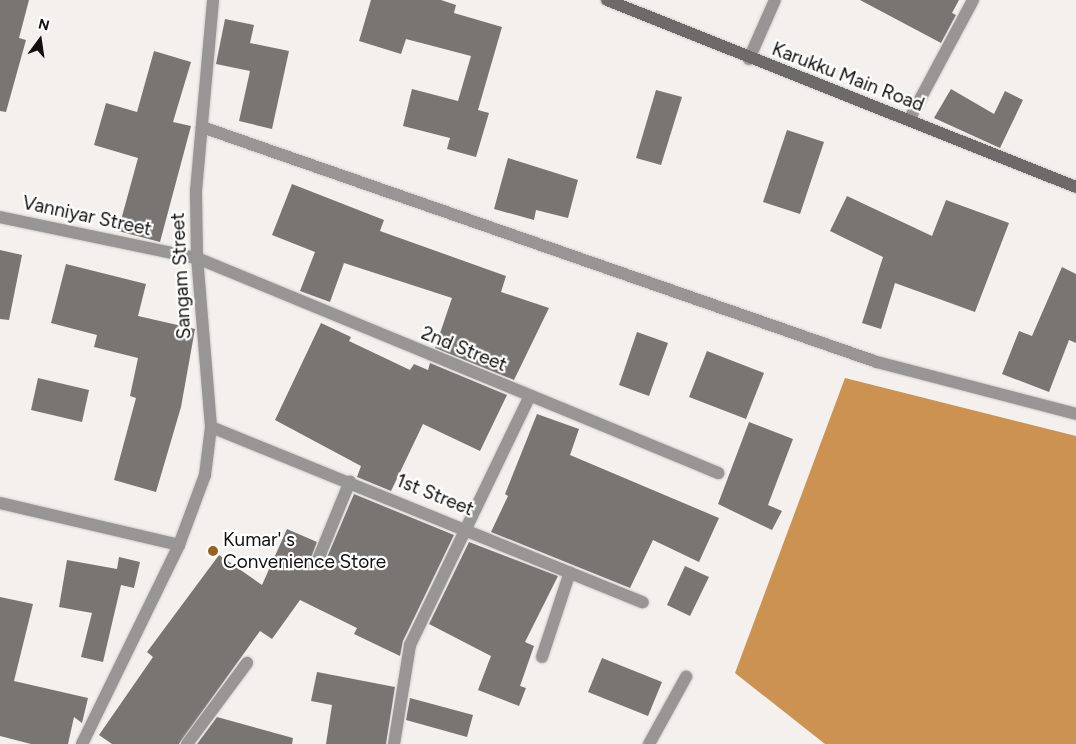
<!DOCTYPE html>
<html>
<head>
<meta charset="utf-8">
<style>
	body { margin:0 }
	#map { position:relative; width:1076px; height:744px; overflow:hidden; background:#f3f0ed; font-family:Figtree,sans-serif }
	div>[style] { position:absolute }
	[style*='--x'] { left:calc(var(--x)*1px); top:calc(var(--y)*1px); width:calc(var(--w)*1px); rotate:calc(var(--a)*1deg) }
	.water>* { inset:0; background:#cc9252 }
	.building>* { inset:0; background:#787573 }
	.roads { filter:drop-shadow(0 0 1px #cfccc9) drop-shadow(0 0 1px #cfccc9) }
	.street>* { height:12px; margin:-6px; padding:0 6px; transform-origin:6px; border-radius:6px; background:#979695 }
	.secondary>* { height:12px; margin:-6px; padding:0 6px; transform-origin:6px; border-radius:6px; background:#6d6b69 }
	.dots>* { width:14px; height:14px; translate:-50% -50%; box-sizing:border-box; border:2px solid #fff; border-radius:50% }
	span { translate:-50% -50%; white-space:nowrap; text-align:center; line-height:1.15; -webkit-text-stroke:4.5px #fff; paint-order:stroke }
	.street-label { font-size:19px; color:#100f0e }
	.poi-label { font-size:19px; color:#100f0e }
	.left { translate:0 -50%; text-align:left }
	.north { position:absolute; left:15px; top:15px; width:50px; height:50px; -webkit-text-stroke:4px #fff; paint-order:stroke; rotate:14deg; font-size:14px; font-weight:700; line-height:20px; text-align:center; color:#100f0e }
	.north::after { content:''; display:block; margin:auto; width:18px; height:22px; background:#100f0e; clip-path:polygon(50% 0,100% 100%,50% 72%,0 100%) }
</style>
</head>
<body>
<div id="map">
	<div class="water">
		<i style="clip-path:polygon(845px 378px,1076px 436px,1076px 744px,825px 744px,735px 673px)"></i>
	</div>
	<div class="building">
		<i style="clip-path:polygon(0 0,29px 0,19px 38px,26px 40px,6px 112px,0 111px)"></i>
		<i style="clip-path:polygon(371px 0,441px 0,456px 5px,454px 13px,502px 27px,478px 110px,489px 113px,476px 157px,447px 149px,450px 138px,403px 126px,412px 89px,458px 101px,471px 56px,406px 39px,401px 54px,359px 41px)"></i>
		<i style="clip-path:polygon(860px 0,959px 0,952px 13px,956px 15px,941px 43px)"></i>
		<i style="clip-path:polygon(225px 19px,254px 25px,250px 43px,289px 51px,272px 129px,239px 121px,250px 71px,216px 64px)"></i>
		<i style="clip-path:polygon(154px 51px,191px 62px,173px 122px,191px 126px,160px 242px,118px 231px,138px 158px,94px 145px,106px 103px,137px 112px)"></i>
		<i style="clip-path:polygon(951px 89px,994px 114px,1005px 91px,1023px 100px,1000px 148px,934px 118px)"></i>
		<i style="clip-path:polygon(656px 90px,682px 97px,661px 165px,636px 158px)"></i>
		<i style="clip-path:polygon(787px 130px,824px 142px,800px 214px,763px 202px)"></i>
		<i style="clip-path:polygon(508px 158px,578px 180px,568px 218px,536px 210px,534px 220px,494px 209px)"></i>
		<i style="clip-path:polygon(292px 184px,384px 220px,380px 231px,506px 276px,501px 292px,549px 308px,514px 380px,435px 348px,452px 298px,344px 263px,330px 302px,300px 291px,315px 252px,272px 235px)"></i>
		<i style="clip-path:polygon(847px 196px,932px 236px,946px 200px,1009px 223px,975px 312px,895px 283px,881px 329px,862px 323px,883px 257px,830px 231px)"></i>
		<i style="clip-path:polygon(0 250px,22px 255px,9px 320px,0 319px)"></i>
		<i style="clip-path:polygon(66px 264px,146px 284px,138px 316px,195px 329px,181px 407px,156px 492px,114px 480px,136px 398px,130px 396px,138px 358px,94px 347px,97px 335px,51px 323px)"></i>
		<i style="clip-path:polygon(1062px 267px,1076px 274px,1076px 343px,1069px 340px,1049px 392px,1002px 374px,1019px 331px,1032px 336px)"></i>
		<i style="clip-path:polygon(321px 323px,351px 337px,349px 341px,410px 370px,414px 364px,428px 370px,430px 363px,507px 395px,480px 451px,423px 424px,391px 491px,357px 477px,361px 466px,275px 420px)"></i>
		<i style="clip-path:polygon(637px 332px,668px 343px,649px 396px,619px 385px)"></i>
		<i style="clip-path:polygon(707px 351px,764px 373px,746px 419px,689px 397px)"></i>
		<i style="clip-path:polygon(38px 378px,89px 390px,82px 422px,31px 410px)"></i>
		<i style="clip-path:polygon(537px 414px,579px 429px,570px 455px,719px 518px,699px 562px,653px 540px,630px 588px,491px 532px,508px 496px,505px 494px)"></i>
		<i style="clip-path:polygon(749px 422px,793px 439px,768px 505px,782px 511px,772px 530px,718px 504px)"></i>
		<i style="clip-path:polygon(354px 494px,454px 535px,403px 641px,400px 656px,354px 634px,357px 628px,300px 600px,272px 639px,260px 631px,179px 744px,112px 744px,99px 735px,153px 657px,147px 652px,219px 555px,262px 585px,287px 529px,317px 542px,309px 564px,314px 569px,322px 569px)"></i>
		<i style="clip-path:polygon(469px 542px,558px 576px,525px 642px,534px 646px,520px 686px,526px 688px,519px 706px,478px 690px,491px 656px,429px 624px)"></i>
		<i style="clip-path:polygon(119px 557px,140px 562px,134px 588px,121px 585px,103px 662px,81px 657px,92px 613px,59px 607px,67px 560px,117px 569px)"></i>
		<i style="clip-path:polygon(685px 566px,709px 577px,690px 616px,667px 605px)"></i>
		<i style="clip-path:polygon(0 597px,33px 604px,14px 681px,88px 698px,82px 723px,74px 717px,68px 744px,31px 744px,0 736px)"></i>
		<i style="clip-path:polygon(602px 658px,662px 682px,648px 716px,588px 692px)"></i>
		<i style="clip-path:polygon(317px 672px,395px 687px,386px 744px,326px 744px,332px 705px,311px 701px)"></i>
		<i style="clip-path:polygon(410px 698px,473px 715px,467px 737px,406px 720px)"></i>
		<i style="clip-path:polygon(217px 717px,293px 738px,292px 744px,197px 744px)"></i>
	</div>
	<div class="roads">
		<div class="street">
			<i style="--x:749;--y:59;--w:64;--a:-66.2"></i>
			<i style="--x:909;--y:120;--w:136;--a:-61.9"></i>
			<i style="--x:202;--y:127;--w:715;--a:19.2"></i>
			<i style="--x:877;--y:362;--w:206;--a:14.6"></i>
			<i style="--x:0;--y:217;--w:201;--a:11.8"></i>
			<i style="--x:197;--y:258;--w:564;--a:22.42"></i>
			<i style="--x:211;--y:427;--w:466;--a:22.1"></i>
			<i style="--x:0;--y:503;--w:184;--a:13.2"></i>
			<i style="--x:317;--y:562;--w:87;--a:-67.8"></i>
			<i style="--x:542;--y:657;--w:89;--a:-71.8"></i>
			<i style="--x:82;--y:744;--w:221;--a:-64"></i>
			<i style="--x:179;--y:545;--w:75;--a:-69.6"></i>
			<i style="--x:205;--y:475;--w:48;--a:-82.9"></i>
			<i style="--x:211;--y:427;--w:170;--a:-94.7"></i>
			<i style="--x:197;--y:258;--w:67;--a:-90.9"></i>
			<i style="--x:196;--y:191;--w:192;--a:-84.9"></i>
			<i style="--x:187;--y:744;--w:101;--a:-53.5"></i>
			<i style="--x:394;--y:744;--w:100;--a:-80.8"></i>
			<i style="--x:410;--y:645;--w:276;--a:-64.3"></i>
			<i style="--x:649;--y:744;--w:77;--a:-61.1"></i>
		</div>
		<div class="secondary">
			<i style="--x:607;--y:0;--w:505;--a:21.74"></i>
		</div>
	</div>
	<div class="dots">
		<i style="left:213px;top:551px;background:#99621c"></i>
	</div>
	<div class="street-label">
		<span style="left:848px;top:77px;rotate:21deg">Karukku Main Road</span>
		<span style="left:87px;top:216px;rotate:12deg">Vanniyar Street</span>
		<span style="left:181px;top:276px;rotate:-93deg">Sangam Street</span>
		<span style="left:464px;top:349px;rotate:22deg">2nd Street</span>
		<span style="left:435px;top:495px;rotate:22deg">1st Street</span>
	</div>
	<div class="poi-label">
		<span class="left" style="left:223px;top:551px">Kumar' s<br>Convenience Store</span>
	</div>
	<div class="north">N</div>
</div>
</body>
</html>
